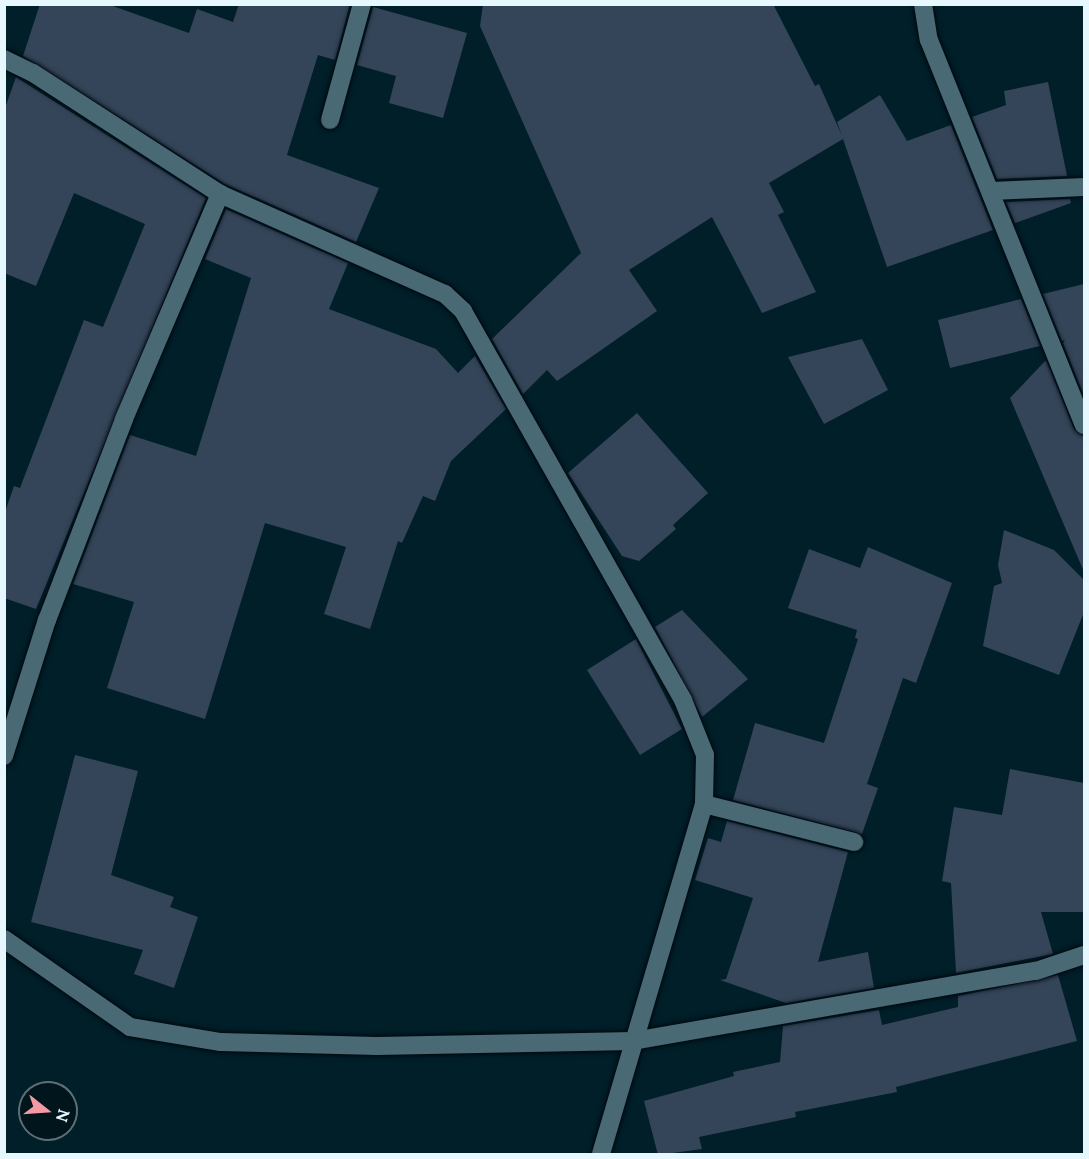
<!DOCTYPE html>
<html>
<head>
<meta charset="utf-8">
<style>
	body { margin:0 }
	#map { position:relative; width:1089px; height:1159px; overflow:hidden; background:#001f29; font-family:Lora,serif }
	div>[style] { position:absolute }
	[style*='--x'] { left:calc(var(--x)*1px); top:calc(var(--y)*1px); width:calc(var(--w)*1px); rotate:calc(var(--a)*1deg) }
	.building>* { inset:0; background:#344559 }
	.roads { filter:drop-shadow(0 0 2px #00080f) drop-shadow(0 0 2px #00080f) }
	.street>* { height:18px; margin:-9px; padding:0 9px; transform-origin:9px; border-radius:9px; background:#496974 }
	span { translate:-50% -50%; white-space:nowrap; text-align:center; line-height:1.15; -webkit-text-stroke:4.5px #00151c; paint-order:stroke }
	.frame { position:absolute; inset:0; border:6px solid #e6f7fe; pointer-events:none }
	.north { position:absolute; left:18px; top:1081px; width:60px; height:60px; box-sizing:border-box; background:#00151c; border:2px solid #5c6f76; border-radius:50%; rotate:107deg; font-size:16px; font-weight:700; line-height:24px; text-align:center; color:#e6f7fe }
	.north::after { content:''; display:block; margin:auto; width:21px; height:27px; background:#f49aa2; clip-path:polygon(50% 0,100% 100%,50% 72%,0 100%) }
</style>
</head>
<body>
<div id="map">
	<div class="building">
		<i style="clip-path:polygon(40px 4px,107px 4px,189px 33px,197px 9px,233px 22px,239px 4px,350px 4px,335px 60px,318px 55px,287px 155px,379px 188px,356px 242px,225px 184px,23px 56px)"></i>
		<i style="clip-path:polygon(483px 4px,773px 4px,815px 86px,819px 84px,842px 136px,837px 122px,880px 95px,907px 141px,951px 125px,993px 230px,887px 267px,843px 139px,769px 183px,784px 212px,778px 215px,816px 292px,762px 313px,712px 217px,629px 270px,657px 311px,557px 381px,547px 370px,523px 394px,492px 339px,581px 253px,480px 26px)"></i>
		<i style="clip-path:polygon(373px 7px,467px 33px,443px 118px,389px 103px,396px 76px,357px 65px)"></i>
		<i style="clip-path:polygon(16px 77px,206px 198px,36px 609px,4px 598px,4px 515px,14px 486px,20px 488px,84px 320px,103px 327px,145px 224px,74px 193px,36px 286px,4px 273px,4px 111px)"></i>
		<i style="clip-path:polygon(1048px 82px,1067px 176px,997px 179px,972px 117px,1006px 105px,1004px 91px)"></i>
		<i style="clip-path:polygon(1070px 199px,1071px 203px,1015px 223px,1006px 202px)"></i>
		<i style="clip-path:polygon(226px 209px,348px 263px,329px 309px,436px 349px,458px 373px,475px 356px,506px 409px,451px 461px,435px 501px,423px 496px,402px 543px,398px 541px,370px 629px,324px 614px,346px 547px,265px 523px,205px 719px,107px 688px,134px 602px,73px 584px,130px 435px,196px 456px,251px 278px,205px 259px)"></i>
		<i style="clip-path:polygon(1084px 284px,1084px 396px,1063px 343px,1065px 340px,1062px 341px,1043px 294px)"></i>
		<i style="clip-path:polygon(1021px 299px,1040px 346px,950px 368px,938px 320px)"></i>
		<i style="clip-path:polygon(862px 339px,888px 390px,824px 424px,788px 357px)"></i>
		<i style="clip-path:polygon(1046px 360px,1074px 429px,1084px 436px,1084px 572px,1010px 398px)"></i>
		<i style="clip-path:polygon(637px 413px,708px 493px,673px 525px,676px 529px,639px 561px,622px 556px,568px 473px)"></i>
		<i style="clip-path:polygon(1004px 530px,1054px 550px,1084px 580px,1084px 612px,1059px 675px,983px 646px,994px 586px,1002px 583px,998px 565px)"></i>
		<i style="clip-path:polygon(868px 547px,952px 583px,916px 683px,903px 678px,867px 784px,878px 788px,862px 834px,733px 800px,755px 723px,824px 743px,858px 639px,855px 638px,857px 630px,788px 608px,809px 549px,860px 568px)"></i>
		<i style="clip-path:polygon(682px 610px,748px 679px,702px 717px,655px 627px)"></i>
		<i style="clip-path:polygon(636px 639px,682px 729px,640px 755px,587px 670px)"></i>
		<i style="clip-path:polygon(75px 755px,138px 771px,111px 875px,174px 897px,170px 907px,198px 917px,174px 988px,134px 974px,143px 950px,31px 922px)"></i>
		<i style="clip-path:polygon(1010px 769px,1084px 783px,1084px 912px,1041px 912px,1053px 954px,956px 973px,951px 883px,942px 881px,954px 807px,1002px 815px)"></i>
		<i style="clip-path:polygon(727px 821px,848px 852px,818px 962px,868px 952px,874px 988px,786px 1003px,720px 980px,726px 979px,753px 898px,695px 880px,708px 838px,721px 842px)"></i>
		<i style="clip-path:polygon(1058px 975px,1077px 1041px,896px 1087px,897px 1092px,795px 1112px,796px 1117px,699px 1137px,702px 1149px,658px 1155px,644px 1101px,734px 1076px,733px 1072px,780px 1062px,783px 1026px,879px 1010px,882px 1025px,958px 1007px,958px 996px)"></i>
	</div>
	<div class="roads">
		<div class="street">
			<i style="--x:923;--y:4;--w:36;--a:81"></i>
			<i style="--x:929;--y:40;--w:415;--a:68.1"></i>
			<i style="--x:4;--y:59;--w:32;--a:26"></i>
			<i style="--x:33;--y:73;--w:223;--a:32.9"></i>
			<i style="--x:220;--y:194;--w:246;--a:24"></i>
			<i style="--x:445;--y:294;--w:25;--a:43"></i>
			<i style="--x:463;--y:311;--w:447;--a:60.5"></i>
			<i style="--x:683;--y:700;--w:59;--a:68.2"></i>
			<i style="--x:705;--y:755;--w:49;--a:91.2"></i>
			<i style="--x:704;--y:804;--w:365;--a:106.4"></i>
			<i style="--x:330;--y:120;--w:120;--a:-74.6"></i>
			<i style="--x:991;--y:191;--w:93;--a:-2.5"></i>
			<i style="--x:4;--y:756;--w:143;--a:-72.5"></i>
			<i style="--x:47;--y:620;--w:215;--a:-69"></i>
			<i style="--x:124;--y:419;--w:245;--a:-66.9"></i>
			<i style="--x:704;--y:804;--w:155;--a:14.2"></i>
			<i style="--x:4;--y:939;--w:154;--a:34.9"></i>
			<i style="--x:130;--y:1027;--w:92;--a:9.4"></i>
			<i style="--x:221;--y:1042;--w:156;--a:1.5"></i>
			<i style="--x:377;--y:1046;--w:256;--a:-1.1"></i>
			<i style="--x:633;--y:1041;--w:409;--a:-9.9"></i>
			<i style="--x:1036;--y:971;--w:51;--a:-18.4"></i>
		</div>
	</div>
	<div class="frame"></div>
	<div class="north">N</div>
</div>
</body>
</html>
